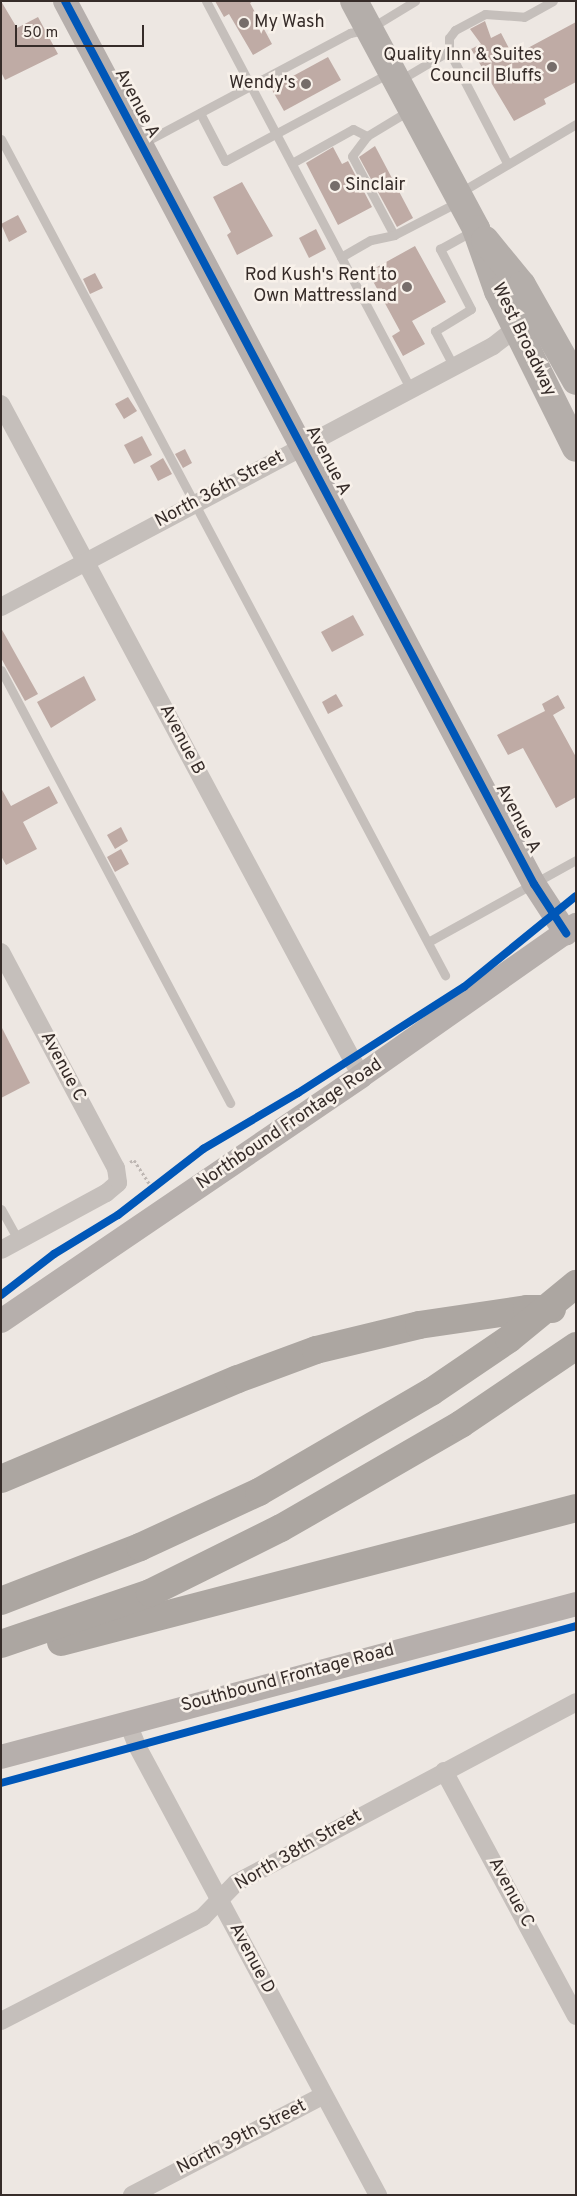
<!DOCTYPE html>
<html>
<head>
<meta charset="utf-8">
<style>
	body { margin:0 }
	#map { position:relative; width:577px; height:2196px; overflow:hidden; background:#ede7e2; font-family:Overpass,sans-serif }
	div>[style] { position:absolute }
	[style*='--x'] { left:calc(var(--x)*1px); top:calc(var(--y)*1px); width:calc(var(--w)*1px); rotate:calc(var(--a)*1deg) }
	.building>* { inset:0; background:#bfaba5 }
	.path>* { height:3px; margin-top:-1.5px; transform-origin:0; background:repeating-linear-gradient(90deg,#beb7b3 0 2.5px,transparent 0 5px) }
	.lane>* { height:9px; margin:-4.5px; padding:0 4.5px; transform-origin:4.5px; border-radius:4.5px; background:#c5bfbb }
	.street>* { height:18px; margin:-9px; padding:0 9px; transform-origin:9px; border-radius:9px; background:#c5bfbb }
	.secondary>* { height:24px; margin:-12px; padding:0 12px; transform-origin:12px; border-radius:12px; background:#b6afac }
	.primary>* { height:28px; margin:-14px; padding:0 14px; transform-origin:14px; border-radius:14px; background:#b4aeaa }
	.highway>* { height:28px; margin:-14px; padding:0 14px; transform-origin:14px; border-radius:14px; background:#aca6a1 }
	.cycleway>* { height:8px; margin:-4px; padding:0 4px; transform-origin:4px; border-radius:4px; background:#0057b8 }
	.dots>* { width:14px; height:14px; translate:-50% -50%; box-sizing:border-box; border:2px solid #f8f1ea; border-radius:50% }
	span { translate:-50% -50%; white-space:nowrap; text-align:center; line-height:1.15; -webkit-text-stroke:5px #f8f1ea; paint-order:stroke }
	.poi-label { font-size:18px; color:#362c29 }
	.left { translate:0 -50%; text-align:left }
	.right { translate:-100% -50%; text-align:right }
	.street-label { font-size:18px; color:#362c29 }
	.frame { position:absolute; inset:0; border:2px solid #362c29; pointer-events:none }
	.scale { position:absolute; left:15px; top:25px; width:129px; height:22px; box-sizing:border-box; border:2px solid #362c29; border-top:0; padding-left:6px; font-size:15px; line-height:18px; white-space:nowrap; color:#362c29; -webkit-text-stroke:4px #f8f1ea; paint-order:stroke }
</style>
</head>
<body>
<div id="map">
	<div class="building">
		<i style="clip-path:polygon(1px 1px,17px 28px,38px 17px,58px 54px,5px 80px,1px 72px)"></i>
		<i style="clip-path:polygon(215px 1px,253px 1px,250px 3px,272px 44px,253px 55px,229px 14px,224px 17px)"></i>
		<i style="clip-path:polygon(485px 21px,491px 38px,501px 33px,513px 56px,576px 22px,576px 82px,544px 99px,546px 104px,514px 121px,471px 49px,481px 44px,470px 29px)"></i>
		<i style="clip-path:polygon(328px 57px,341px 80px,284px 111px,271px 88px)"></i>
		<i style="clip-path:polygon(375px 146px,413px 218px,397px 227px,359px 157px)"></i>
		<i style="clip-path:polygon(333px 147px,342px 164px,348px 161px,372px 207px,338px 225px,306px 163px)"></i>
		<i style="clip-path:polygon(242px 182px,273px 236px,237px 255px,227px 235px,231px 232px,213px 197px)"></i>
		<i style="clip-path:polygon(18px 215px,27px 232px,9px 242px,1px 224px)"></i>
		<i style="clip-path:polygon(316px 229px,326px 249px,309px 258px,299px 238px)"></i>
		<i style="clip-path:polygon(415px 246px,446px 302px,412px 321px,425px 344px,403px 356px,392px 336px,400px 331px,368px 272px)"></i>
		<i style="clip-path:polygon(95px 273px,103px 288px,90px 294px,83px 279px)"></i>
		<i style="clip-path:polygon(128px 397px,137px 411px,124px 419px,115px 404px)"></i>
		<i style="clip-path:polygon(142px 436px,152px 455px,134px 464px,124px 445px)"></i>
		<i style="clip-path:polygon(185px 449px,192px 463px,183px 468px,175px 454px)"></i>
		<i style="clip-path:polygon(163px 458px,172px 474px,158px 481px,150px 466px)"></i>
		<i style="clip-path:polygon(353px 615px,364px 635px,332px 652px,321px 632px)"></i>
		<i style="clip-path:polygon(1px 628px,38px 694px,25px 701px,1px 658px)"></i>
		<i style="clip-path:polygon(84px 676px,96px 700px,51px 728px,37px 702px)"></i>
		<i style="clip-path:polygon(336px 694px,343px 706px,328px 714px,322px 702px)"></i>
		<i style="clip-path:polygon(558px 695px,565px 708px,553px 715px,576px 757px,576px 797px,556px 808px,523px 748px,508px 755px,497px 735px,545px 711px,542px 704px)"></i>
		<i style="clip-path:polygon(49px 786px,58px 803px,23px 822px,37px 849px,6px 865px,1px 856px,1px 788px,11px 806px)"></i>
		<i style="clip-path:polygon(121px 827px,128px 841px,115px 849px,107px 835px)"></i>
		<i style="clip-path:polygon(121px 849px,129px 864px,115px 872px,107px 857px)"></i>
		<i style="clip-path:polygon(1px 1026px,30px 1083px,1px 1098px)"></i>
	</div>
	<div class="path">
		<i style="--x:130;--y:1162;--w:4;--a:-27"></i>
		<i style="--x:134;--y:1160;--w:35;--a:57"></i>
	</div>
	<div class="lane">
		<i style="--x:206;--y:1;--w:440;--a:62.2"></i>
		<i style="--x:400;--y:80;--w:57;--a:-30.6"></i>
		<i style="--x:200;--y:113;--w:54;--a:62.5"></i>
		<i style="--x:225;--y:161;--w:186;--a:-28.2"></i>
		<i style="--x:1;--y:139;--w:947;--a:62.03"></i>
		<i style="--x:141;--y:144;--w:237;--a:-28"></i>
		<i style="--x:350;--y:33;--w:19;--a:-12"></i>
		<i style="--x:369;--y:29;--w:54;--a:-31.3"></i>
		<i style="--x:292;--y:163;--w:70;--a:-29.1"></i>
		<i style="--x:353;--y:129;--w:16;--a:27"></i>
		<i style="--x:507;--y:163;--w:126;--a:-117.4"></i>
		<i style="--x:449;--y:51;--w:13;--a:-90"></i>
		<i style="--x:449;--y:38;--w:10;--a:-53"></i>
		<i style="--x:455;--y:30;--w:34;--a:-28"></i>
		<i style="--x:485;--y:14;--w:39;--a:4"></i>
		<i style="--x:524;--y:17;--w:33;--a:-29"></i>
		<i style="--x:459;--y:193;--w:136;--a:-30.5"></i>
		<i style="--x:394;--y:235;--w:89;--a:-118"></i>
		<i style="--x:352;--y:156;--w:25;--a:-53"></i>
		<i style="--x:367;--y:136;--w:50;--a:-31.2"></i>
		<i style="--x:341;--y:257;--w:34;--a:-30"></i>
		<i style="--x:371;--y:240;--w:24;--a:-12"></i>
		<i style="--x:394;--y:235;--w:72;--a:-27.3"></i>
		<i style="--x:454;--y:367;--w:41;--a:-117.8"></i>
		<i style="--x:435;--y:331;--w:42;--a:-31.4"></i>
		<i style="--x:471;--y:309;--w:68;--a:-117.3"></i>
		<i style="--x:440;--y:249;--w:39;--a:-29"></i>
		<i style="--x:1;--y:670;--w:490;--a:62.1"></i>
		<i style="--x:428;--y:942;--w:169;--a:-29"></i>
		<i style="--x:1;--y:1209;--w:35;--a:61"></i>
	</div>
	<div class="street">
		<i style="--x:1;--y:404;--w:762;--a:61.82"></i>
		<i style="--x:1;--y:607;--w:557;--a:-27.95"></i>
		<i style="--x:493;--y:346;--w:29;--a:-38"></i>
		<i style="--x:1;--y:952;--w:245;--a:62"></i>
		<i style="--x:116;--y:1168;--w:15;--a:82"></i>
		<i style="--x:118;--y:1183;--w:16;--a:140"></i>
		<i style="--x:106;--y:1193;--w:119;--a:151.5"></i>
		<i style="--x:127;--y:1721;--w:27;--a:68"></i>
		<i style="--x:137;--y:1746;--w:510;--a:61.78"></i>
		<i style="--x:444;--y:1771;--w:278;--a:61.7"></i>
		<i style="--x:1;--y:2021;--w:227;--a:-27.2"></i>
		<i style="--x:203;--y:1917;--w:47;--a:-45.9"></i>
		<i style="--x:236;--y:1883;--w:385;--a:-28"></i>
		<i style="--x:132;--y:2195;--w:216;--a:-27.5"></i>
	</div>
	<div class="secondary">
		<i style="--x:65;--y:1;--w:1000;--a:62.03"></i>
		<i style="--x:534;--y:884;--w:59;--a:56.9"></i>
		<i style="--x:1;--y:1321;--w:435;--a:-34.2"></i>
		<i style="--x:361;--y:1076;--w:263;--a:-35.1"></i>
		<i style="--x:1;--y:1757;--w:595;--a:-14.9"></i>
	</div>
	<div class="primary">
		<i style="--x:354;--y:1;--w:259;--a:61.8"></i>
		<i style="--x:476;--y:229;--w:66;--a:70.5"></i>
		<i style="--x:498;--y:291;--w:175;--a:63.6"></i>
		<i style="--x:485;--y:240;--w:58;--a:50.6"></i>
		<i style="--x:522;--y:285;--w:110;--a:60.6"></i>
	</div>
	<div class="highway">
		<i style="--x:1;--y:1479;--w:257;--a:-22.9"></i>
		<i style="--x:238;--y:1379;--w:83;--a:-20.4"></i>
		<i style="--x:316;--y:1350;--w:106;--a:-13.6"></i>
		<i style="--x:419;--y:1325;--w:109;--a:-8.4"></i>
		<i style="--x:527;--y:1309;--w:25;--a:0"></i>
		<i style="--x:1;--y:1601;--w:149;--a:-21.2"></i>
		<i style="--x:140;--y:1547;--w:131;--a:-24.8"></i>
		<i style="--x:259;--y:1492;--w:199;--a:-30.2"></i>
		<i style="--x:431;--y:1392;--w:94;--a:-34.2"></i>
		<i style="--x:509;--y:1339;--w:87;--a:-39.4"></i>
		<i style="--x:61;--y:1642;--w:532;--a:-14.58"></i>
		<i style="--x:1;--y:1644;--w:157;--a:-18.9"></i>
		<i style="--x:150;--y:1593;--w:146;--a:-26.4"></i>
		<i style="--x:281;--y:1528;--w:208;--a:-30"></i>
		<i style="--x:461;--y:1424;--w:139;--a:-34.1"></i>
	</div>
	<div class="cycleway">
		<i style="--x:65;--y:1;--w:1000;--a:62.03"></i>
		<i style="--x:534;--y:884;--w:59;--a:56.9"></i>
		<i style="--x:1;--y:1295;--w:67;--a:-37.7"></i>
		<i style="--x:54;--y:1254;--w:75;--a:-31.4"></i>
		<i style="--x:118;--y:1215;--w:108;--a:-37.8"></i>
		<i style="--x:203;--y:1149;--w:110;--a:-30.5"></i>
		<i style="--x:298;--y:1093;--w:197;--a:-32.6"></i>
		<i style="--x:464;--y:987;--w:144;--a:-39.1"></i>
		<i style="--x:1;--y:1783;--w:596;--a:-15.27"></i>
	</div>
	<div class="dots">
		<i style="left:244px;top:23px;background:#766d6a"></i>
		<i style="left:552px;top:67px;background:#766d6a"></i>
		<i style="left:306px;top:84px;background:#766d6a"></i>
		<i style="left:335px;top:186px;background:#766d6a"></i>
		<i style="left:407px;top:287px;background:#766d6a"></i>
	</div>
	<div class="poi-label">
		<span class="left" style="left:254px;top:23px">My Wash</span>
		<span class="right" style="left:542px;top:67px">Quality Inn &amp; Suites<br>Council Bluffs</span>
		<span class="right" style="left:296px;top:84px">Wendy's</span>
		<span class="left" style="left:345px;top:186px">Sinclair</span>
		<span class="right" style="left:397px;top:287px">Rod Kush's Rent to<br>Own Mattressland</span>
	</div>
	<div class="street-label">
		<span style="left:136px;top:104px;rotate:62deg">Avenue A</span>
		<span style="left:523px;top:340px;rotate:64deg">West Broadway</span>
		<span style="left:327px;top:461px;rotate:62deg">Avenue A</span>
		<span style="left:220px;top:490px;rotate:-28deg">North 36th Street</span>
		<span style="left:181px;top:740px;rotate:62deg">Avenue B</span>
		<span style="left:517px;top:819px;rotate:62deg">Avenue A</span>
		<span style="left:62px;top:1067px;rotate:62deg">Avenue C</span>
		<span style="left:290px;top:1125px;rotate:-34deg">Northbound Frontage Road</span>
		<span style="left:288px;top:1679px;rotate:-15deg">Southbound Frontage Road</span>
		<span style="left:299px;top:1851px;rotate:-30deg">North 38th Street</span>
		<span style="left:510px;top:1893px;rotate:62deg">Avenue C</span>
		<span style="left:251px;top:1959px;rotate:62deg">Avenue D</span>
		<span style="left:242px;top:2138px;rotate:-27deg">North 39th Street</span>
	</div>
	<div class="frame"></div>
	<div class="scale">50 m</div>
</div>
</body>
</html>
